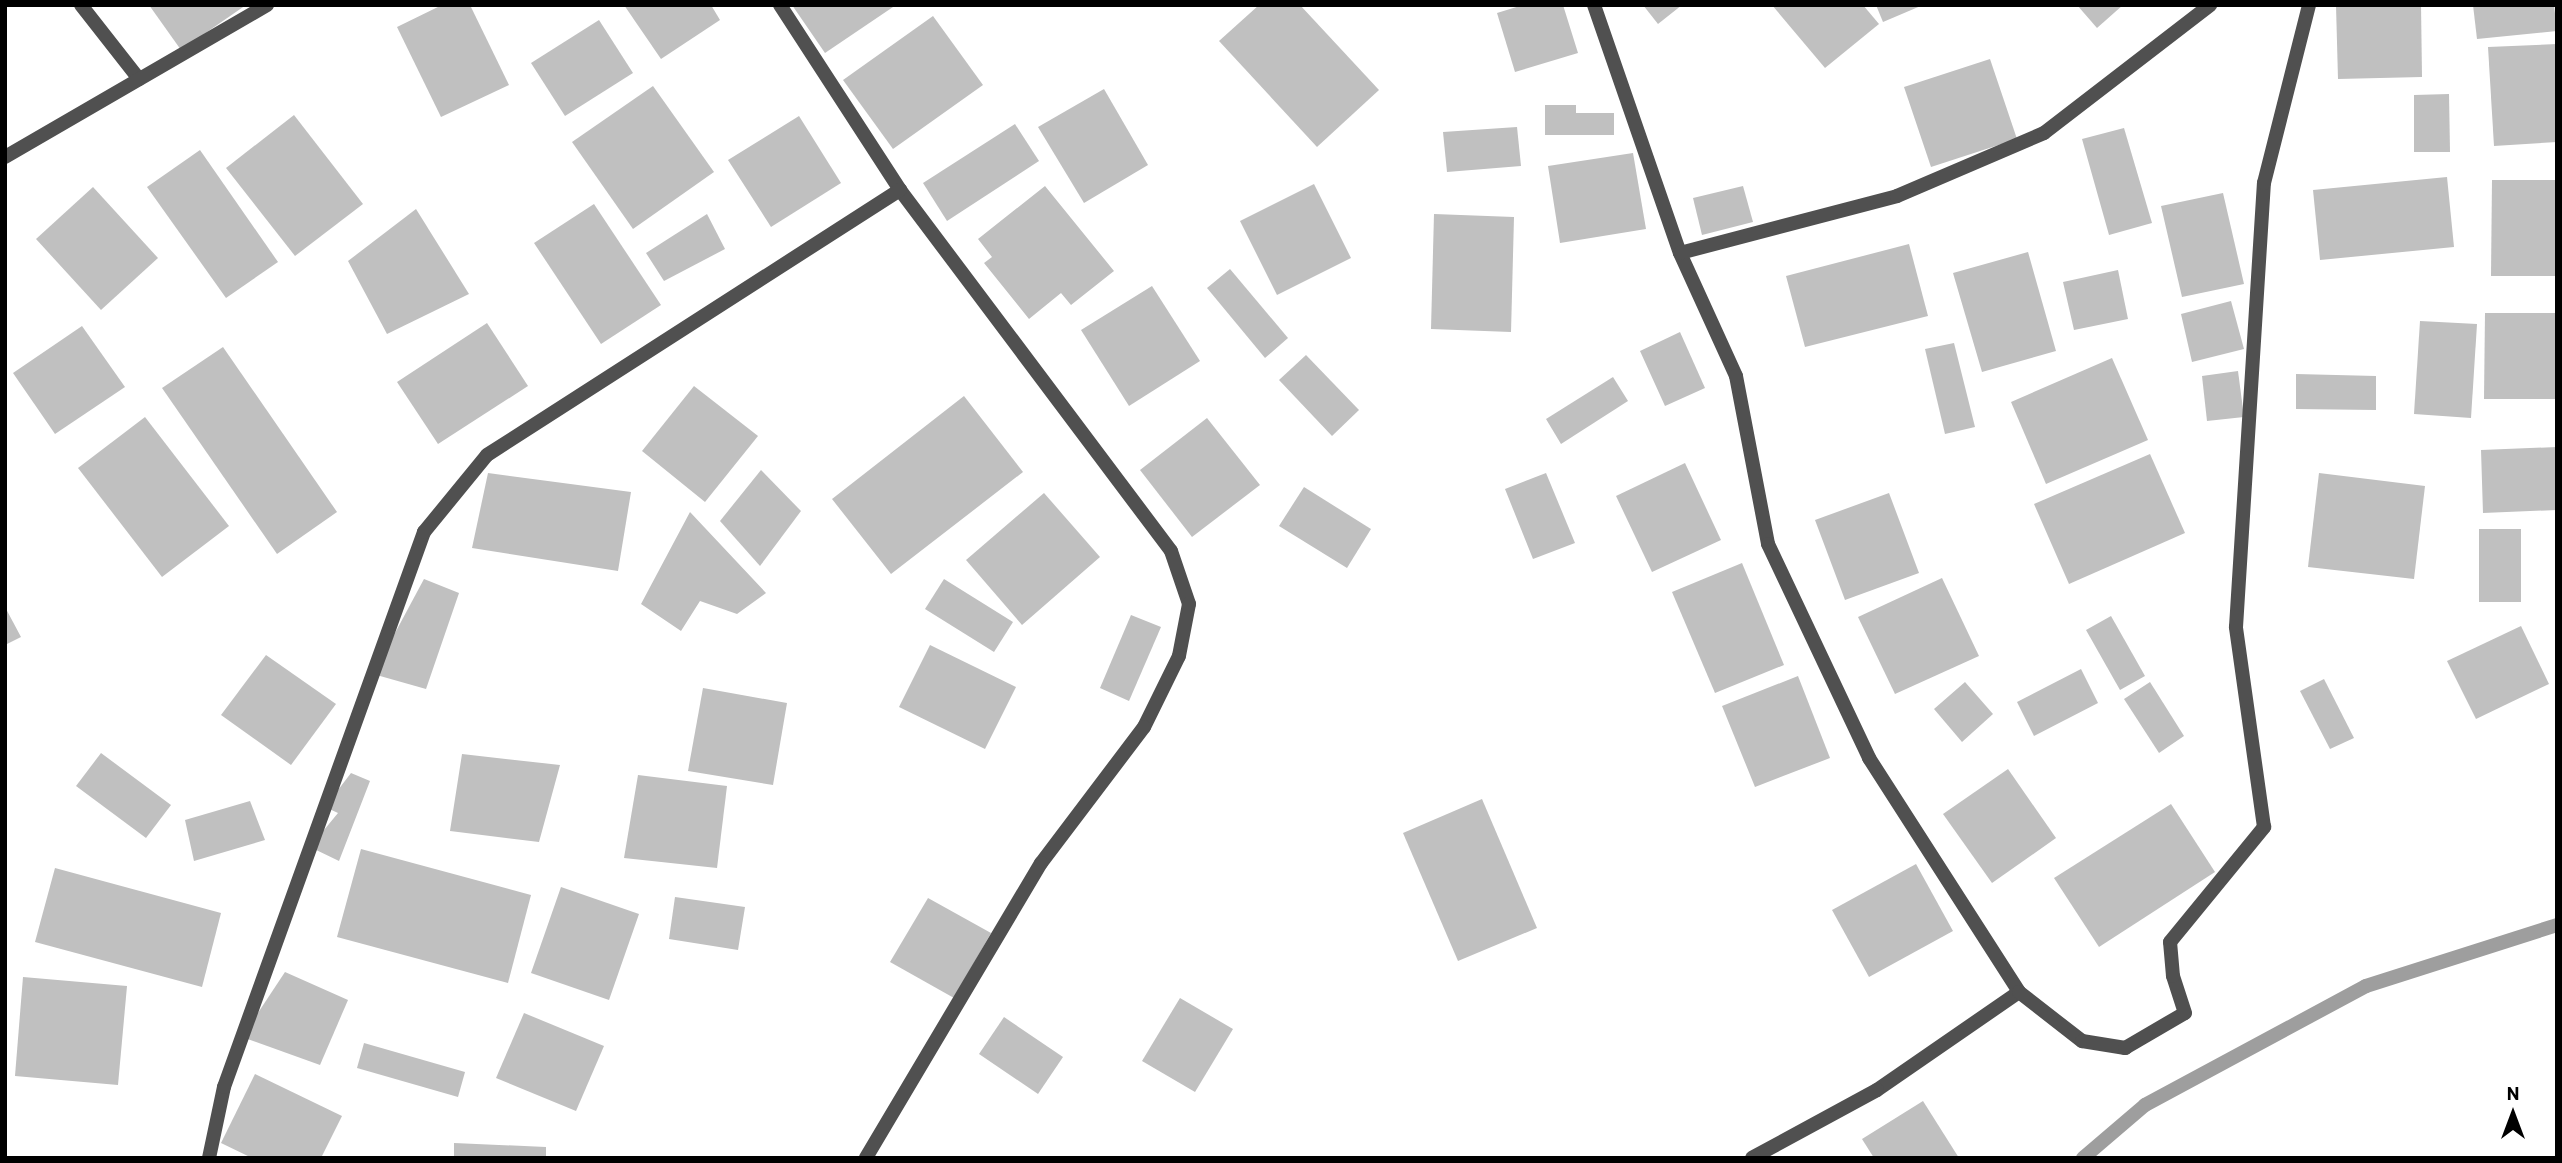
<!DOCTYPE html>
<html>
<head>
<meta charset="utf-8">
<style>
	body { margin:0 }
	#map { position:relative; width:2562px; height:1163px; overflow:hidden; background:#fff; font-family:Barlow,sans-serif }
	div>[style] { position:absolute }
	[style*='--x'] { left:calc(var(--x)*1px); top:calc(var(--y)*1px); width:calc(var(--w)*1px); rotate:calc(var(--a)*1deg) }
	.stream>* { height:14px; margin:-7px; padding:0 7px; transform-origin:7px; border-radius:7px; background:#9e9e9e }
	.building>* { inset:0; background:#c0c0c0 }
	.street>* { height:14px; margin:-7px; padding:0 7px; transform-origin:7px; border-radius:7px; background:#505050 }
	span { translate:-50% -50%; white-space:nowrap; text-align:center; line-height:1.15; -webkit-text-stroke:5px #fff; paint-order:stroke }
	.frame { position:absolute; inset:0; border:7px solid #000; pointer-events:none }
	.north { position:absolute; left:2478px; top:1079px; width:70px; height:70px; -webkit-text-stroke:5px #fff; paint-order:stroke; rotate:0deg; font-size:19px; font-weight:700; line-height:28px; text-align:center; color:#000 }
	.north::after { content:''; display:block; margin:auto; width:24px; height:32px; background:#000; clip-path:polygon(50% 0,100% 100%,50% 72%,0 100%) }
</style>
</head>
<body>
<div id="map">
	<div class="stream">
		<i style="--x:2083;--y:1158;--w:82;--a:-40.5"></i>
		<i style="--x:2145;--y:1105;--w:251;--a:-28.3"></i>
		<i style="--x:2366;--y:986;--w:201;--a:-17.7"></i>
	</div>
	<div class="building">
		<i style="clip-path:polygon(149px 5px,246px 5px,181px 50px)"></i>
		<i style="clip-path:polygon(442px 5px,470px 5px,509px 85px,441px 117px,397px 27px)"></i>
		<i style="clip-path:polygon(624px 5px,711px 5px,720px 20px,661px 59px)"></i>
		<i style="clip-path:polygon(792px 5px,896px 5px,825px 53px)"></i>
		<i style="clip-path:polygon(1259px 5px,1300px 5px,1379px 90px,1317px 147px,1219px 41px)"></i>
		<i style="clip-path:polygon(1523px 5px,1563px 5px,1578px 53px,1515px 72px,1497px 13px)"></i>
		<i style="clip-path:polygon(1643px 5px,1682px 5px,1658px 24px)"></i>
		<i style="clip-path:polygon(1772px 5px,1863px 5px,1879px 24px,1825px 68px)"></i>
		<i style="clip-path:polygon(1876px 5px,1923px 5px,1883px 22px)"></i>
		<i style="clip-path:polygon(2077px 5px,2123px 5px,2097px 28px)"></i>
		<i style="clip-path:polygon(2336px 5px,2421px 5px,2422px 77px,2338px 79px)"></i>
		<i style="clip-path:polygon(2473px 5px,2554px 5px,2557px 31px,2477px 39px)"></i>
		<i style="clip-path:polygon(933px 16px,983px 85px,893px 149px,843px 80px)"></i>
		<i style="clip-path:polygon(599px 20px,633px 73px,565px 116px,531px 63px)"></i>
		<i style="clip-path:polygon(2557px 44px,2557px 142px,2494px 146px,2488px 47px)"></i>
		<i style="clip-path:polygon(1990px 59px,2017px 139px,1931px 167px,1904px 87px)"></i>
		<i style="clip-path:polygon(653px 86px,714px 172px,633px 229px,572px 142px)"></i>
		<i style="clip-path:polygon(1104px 89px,1148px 165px,1084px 203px,1038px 127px)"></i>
		<i style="clip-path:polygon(2449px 94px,2450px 152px,2414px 152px,2414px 95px)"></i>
		<i style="clip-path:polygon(1545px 105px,1576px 105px,1576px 113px,1614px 113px,1614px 135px,1545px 135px)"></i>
		<i style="clip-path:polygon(294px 115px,363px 204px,295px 256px,226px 168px)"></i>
		<i style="clip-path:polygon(799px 116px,841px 183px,771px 227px,728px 160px)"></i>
		<i style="clip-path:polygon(1015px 124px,1039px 161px,947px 221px,923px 183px)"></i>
		<i style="clip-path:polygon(1517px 127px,1521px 166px,1447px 172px,1443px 132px)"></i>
		<i style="clip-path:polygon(2124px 128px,2152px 223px,2109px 235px,2082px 139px)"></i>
		<i style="clip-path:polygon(200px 150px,278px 262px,226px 298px,147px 187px)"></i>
		<i style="clip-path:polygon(1633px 153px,1646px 229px,1560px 243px,1548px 166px)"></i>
		<i style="clip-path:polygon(2447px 177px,2454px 247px,2320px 260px,2313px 190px)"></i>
		<i style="clip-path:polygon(2492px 180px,2557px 180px,2557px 276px,2491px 276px)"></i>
		<i style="clip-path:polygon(1314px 184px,1351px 258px,1277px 295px,1240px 221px)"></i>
		<i style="clip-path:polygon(1045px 186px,1114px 271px,1071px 305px,1061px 293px,1029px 319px,984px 263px,992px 257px,978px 239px)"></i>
		<i style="clip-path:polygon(1743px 186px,1753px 222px,1702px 235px,1693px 198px)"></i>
		<i style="clip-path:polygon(93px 187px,158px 258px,101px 310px,36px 239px)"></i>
		<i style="clip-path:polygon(2223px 193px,2244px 284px,2182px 297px,2161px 206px)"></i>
		<i style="clip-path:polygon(594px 204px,661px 305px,601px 344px,534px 243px)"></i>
		<i style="clip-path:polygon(416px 209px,469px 294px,387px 334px,348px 261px)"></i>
		<i style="clip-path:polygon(707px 214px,725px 249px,664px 281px,646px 253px)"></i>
		<i style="clip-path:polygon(1434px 214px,1514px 217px,1511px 332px,1431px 329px)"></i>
		<i style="clip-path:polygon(1909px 244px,1928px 316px,1805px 347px,1786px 276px)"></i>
		<i style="clip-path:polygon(2028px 252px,2056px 351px,1982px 372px,1953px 273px)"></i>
		<i style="clip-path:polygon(1230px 269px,1288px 338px,1265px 358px,1207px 288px)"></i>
		<i style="clip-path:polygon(2118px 270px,2128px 319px,2074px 330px,2063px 282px)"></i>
		<i style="clip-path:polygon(1152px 286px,1200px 361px,1129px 406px,1081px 330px)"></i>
		<i style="clip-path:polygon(2231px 301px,2244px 349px,2192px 362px,2181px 314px)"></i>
		<i style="clip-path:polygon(2485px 313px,2557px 313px,2557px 399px,2484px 399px)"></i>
		<i style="clip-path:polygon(2420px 321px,2477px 324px,2471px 418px,2414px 414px)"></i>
		<i style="clip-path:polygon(487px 323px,528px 386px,438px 444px,397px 382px)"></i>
		<i style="clip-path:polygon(82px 326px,125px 387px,55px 434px,13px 373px)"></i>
		<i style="clip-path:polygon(1680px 332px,1705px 388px,1665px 406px,1640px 351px)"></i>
		<i style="clip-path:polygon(1954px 343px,1975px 427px,1945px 434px,1925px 349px)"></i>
		<i style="clip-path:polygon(223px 347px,337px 512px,277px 554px,162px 388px)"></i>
		<i style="clip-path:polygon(1306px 355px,1359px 410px,1332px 436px,1279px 380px)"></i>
		<i style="clip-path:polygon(2112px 358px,2148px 440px,2046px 484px,2011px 402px)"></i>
		<i style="clip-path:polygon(2238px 371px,2244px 417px,2207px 421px,2202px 376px)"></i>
		<i style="clip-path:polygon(2296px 374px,2376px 376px,2376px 410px,2296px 409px)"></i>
		<i style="clip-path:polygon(1613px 377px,1628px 401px,1561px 444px,1546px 419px)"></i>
		<i style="clip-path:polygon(694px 386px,758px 436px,705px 502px,642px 451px)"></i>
		<i style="clip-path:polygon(964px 396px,1023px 472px,891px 574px,832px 499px)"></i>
		<i style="clip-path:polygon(145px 417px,229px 526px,162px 577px,78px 468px)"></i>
		<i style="clip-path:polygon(1207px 418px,1260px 485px,1192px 537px,1140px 470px)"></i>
		<i style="clip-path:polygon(2557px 447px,2557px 510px,2483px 513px,2481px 450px)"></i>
		<i style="clip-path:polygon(2150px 454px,2185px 533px,2069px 584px,2034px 504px)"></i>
		<i style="clip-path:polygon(1685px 463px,1721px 540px,1652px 572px,1616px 496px)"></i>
		<i style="clip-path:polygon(761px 470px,801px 511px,760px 566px,720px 521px)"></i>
		<i style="clip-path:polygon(488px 473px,631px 492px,618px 571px,472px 548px)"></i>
		<i style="clip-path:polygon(1546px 473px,1575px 543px,1533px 559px,1505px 489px)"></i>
		<i style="clip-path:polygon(2319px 473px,2425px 486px,2414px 579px,2308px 567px)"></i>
		<i style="clip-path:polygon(1304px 487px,1371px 529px,1347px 568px,1279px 526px)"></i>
		<i style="clip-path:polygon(1044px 493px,1100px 557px,1022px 625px,966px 560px)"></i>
		<i style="clip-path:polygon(1889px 493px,1919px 573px,1845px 600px,1815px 520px)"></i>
		<i style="clip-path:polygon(690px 512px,766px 593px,737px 614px,700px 601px,681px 631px,641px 604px)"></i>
		<i style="clip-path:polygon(2479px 529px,2521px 529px,2521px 602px,2479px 602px)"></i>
		<i style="clip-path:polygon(1742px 563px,1784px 665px,1715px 693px,1672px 592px)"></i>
		<i style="clip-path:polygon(1942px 578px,1979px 656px,1895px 694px,1858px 617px)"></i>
		<i style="clip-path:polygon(424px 579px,459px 593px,426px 689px,373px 674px)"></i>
		<i style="clip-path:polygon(944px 579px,1013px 622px,994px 652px,925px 609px)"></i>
		<i style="clip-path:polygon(5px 607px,21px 637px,5px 645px)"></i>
		<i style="clip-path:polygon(1131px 615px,1161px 627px,1129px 701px,1100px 688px)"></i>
		<i style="clip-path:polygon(2111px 616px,2145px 676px,2120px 690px,2086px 630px)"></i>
		<i style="clip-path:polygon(2521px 626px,2549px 684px,2476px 719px,2447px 661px)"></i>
		<i style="clip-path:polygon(930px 645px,1016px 687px,985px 749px,899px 707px)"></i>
		<i style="clip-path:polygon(266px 655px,336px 704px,291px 765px,221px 715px)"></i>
		<i style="clip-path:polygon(2081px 669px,2098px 703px,2034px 736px,2017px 702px)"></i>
		<i style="clip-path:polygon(1798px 676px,1830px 758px,1755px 787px,1722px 706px)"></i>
		<i style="clip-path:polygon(2324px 679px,2354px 738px,2330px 749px,2300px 691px)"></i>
		<i style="clip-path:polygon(1965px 682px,1993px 714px,1962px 742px,1934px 709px)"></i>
		<i style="clip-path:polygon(2150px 682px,2184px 736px,2159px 753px,2124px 699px)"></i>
		<i style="clip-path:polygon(703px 688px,787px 703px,773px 785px,688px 771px)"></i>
		<i style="clip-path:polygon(101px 753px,171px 805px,146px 838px,76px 786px)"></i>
		<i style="clip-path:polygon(462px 754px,560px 765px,539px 842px,450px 831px)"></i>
		<i style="clip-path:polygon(2008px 769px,2056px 838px,1992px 883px,1943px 814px)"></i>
		<i style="clip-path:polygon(351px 773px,370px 781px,339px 861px,310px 847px,338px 813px,325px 807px)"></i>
		<i style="clip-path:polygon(638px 775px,727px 786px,717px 868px,624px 858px)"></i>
		<i style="clip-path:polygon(1482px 799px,1537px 928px,1458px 961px,1403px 833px)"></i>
		<i style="clip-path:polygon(250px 801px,265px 840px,194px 861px,185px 820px)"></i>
		<i style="clip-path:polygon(2171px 804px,2215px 872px,2099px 947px,2054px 878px)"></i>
		<i style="clip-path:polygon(361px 849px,531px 895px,508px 983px,337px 937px)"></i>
		<i style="clip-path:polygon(1916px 864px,1953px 931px,1869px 977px,1832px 910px)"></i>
		<i style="clip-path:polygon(55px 868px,221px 913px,202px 987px,35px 942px)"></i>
		<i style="clip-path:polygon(561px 887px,639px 914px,609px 1000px,531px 973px)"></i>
		<i style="clip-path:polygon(675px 897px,745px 907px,738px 950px,669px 939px)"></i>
		<i style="clip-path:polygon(928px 898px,991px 933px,954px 998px,890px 962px)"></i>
		<i style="clip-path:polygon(285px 972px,348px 1000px,320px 1065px,242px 1037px)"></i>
		<i style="clip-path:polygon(23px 977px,127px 986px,118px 1085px,15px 1076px)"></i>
		<i style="clip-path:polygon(1180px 998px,1233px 1029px,1195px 1092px,1142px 1061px)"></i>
		<i style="clip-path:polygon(524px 1013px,604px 1046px,576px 1111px,496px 1078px)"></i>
		<i style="clip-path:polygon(1004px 1017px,1063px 1057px,1038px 1094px,979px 1054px)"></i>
		<i style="clip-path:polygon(364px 1043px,465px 1072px,458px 1097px,357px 1068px)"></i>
		<i style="clip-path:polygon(255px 1074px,342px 1116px,321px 1158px,252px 1158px,221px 1143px)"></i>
		<i style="clip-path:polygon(1923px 1101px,1959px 1158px,1874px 1158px,1862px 1139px)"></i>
		<i style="clip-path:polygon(454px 1143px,546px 1147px,546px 1158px,454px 1158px)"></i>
	</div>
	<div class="street">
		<i style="--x:81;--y:5;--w:94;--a:51.9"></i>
		<i style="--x:780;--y:5;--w:221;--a:57"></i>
		<i style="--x:900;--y:190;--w:451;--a:53.1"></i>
		<i style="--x:1171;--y:551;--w:56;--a:71.2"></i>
		<i style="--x:1189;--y:604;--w:53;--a:100.9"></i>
		<i style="--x:1179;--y:656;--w:79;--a:116.2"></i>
		<i style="--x:1144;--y:727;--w:171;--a:127.1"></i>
		<i style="--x:1041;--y:863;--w:343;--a:120.7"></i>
		<i style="--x:1594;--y:5;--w:262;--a:70.9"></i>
		<i style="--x:1680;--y:253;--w:135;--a:65.5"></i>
		<i style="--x:1736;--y:376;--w:171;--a:79.2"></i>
		<i style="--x:1768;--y:544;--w:237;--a:64.7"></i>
		<i style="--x:1869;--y:758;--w:278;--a:57.3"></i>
		<i style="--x:2019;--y:992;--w:173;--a:145.4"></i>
		<i style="--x:1877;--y:1090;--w:142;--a:151.5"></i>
		<i style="--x:5;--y:157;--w:303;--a:-30.1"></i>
		<i style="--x:1680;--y:253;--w:224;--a:-14.7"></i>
		<i style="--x:1897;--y:196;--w:160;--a:-23.2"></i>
		<i style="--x:2044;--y:133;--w:210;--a:-37.6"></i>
		<i style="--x:2019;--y:992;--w:80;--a:37.9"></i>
		<i style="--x:2082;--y:1041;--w:44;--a:9.2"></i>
		<i style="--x:2125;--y:1048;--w:69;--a:-30.3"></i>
		<i style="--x:2185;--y:1013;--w:39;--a:-108"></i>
		<i style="--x:2173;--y:976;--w:34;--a:-95"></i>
		<i style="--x:2170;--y:942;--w:149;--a:-50.7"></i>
		<i style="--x:2264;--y:827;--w:202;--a:-98"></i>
		<i style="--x:2236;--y:627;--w:445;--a:-86.4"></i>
		<i style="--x:2264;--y:183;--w:184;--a:-75.8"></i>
		<i style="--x:209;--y:1158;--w:73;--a:-78.1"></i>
		<i style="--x:224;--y:1087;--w:590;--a:-70.18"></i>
		<i style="--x:424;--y:532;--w:99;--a:-50.7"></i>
		<i style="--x:487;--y:455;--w:491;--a:-32.7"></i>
	</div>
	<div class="frame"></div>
	<div class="north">N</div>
</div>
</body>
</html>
